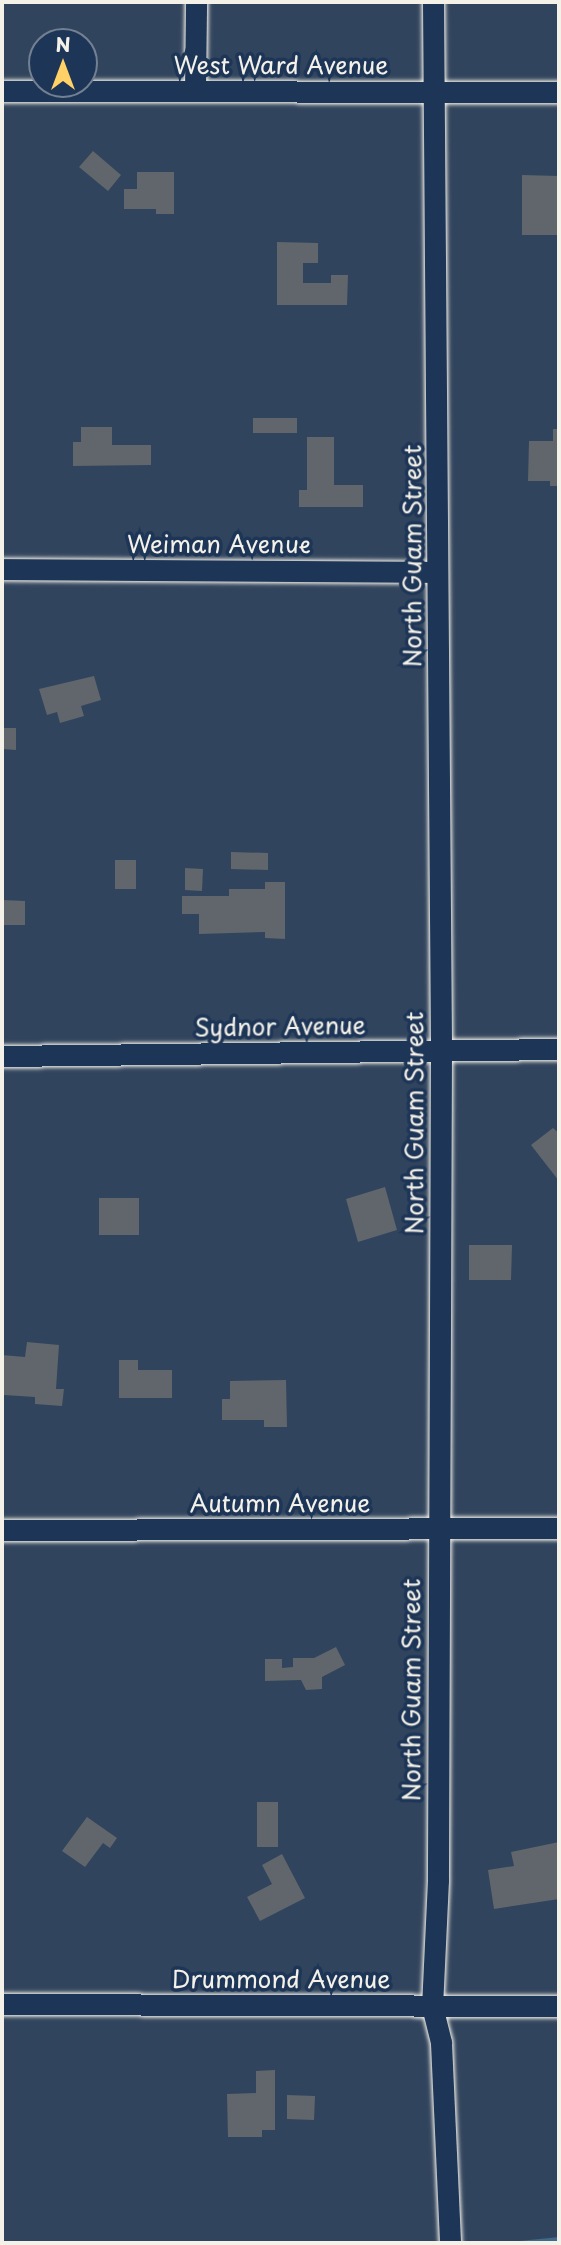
<!DOCTYPE html>
<html>
<head>
<meta charset="utf-8">
<style>
	body { margin:0 }
	#map { position:relative; width:561px; height:2245px; overflow:hidden; background:#31445d; font-family:"Playpen Sans",sans-serif }
	div>[style] { position:absolute }
	[style*='--x'] { left:calc(var(--x)*1px); top:calc(var(--y)*1px); width:calc(var(--w)*1px); rotate:calc(var(--a)*1deg) }
	.stream>* { height:4.5px; margin:-2.25px; padding:0 2.25px; transform-origin:2.25px; border-radius:2.25px; background:#416989 }
	.building>* { inset:0; background:#60666b }
	.roads { filter:drop-shadow(0 0 2px #f4f1e8) drop-shadow(0 0 2px #f4f1e8) }
	.minor>* { height:21px; margin:-10.5px; padding:0 10.5px; transform-origin:10.5px; border-radius:10.5px; background:#1d3557 }
	span { translate:-50% -50%; white-space:nowrap; text-align:center; line-height:1.15; -webkit-text-stroke:7px #1d3557; paint-order:stroke }
	.street-label { font-size:24px; color:#f4f1e8 }
	.frame { position:absolute; inset:0; border:4px solid #f4f1e8; pointer-events:none }
	.north { position:absolute; left:28px; top:28px; width:70px; height:70px; box-sizing:border-box; background:#1d3557; border:2px solid #738091; border-radius:50%; rotate:0deg; font-size:19px; font-weight:700; line-height:28px; text-align:center; color:#f4f1e8 }
	.north::after { content:''; display:block; margin:auto; width:24px; height:32px; background:#ffd166; clip-path:polygon(50% 0,100% 100%,50% 72%,0 100%) }
</style>
</head>
<body>
<div id="map">
	<div class="stream">
		<i style="--x:519;--y:2243;--w:40;--a:-5.7"></i>
	</div>
	<div class="building">
		<i style="clip-path:polygon(93px 151px,121px 175px,108px 191px,79px 167px)"></i>
		<i style="clip-path:polygon(137px 172px,174px 172px,174px 214px,156px 214px,156px 209px,124px 209px,124px 189px,137px 189px)"></i>
		<i style="clip-path:polygon(522px 175px,559px 176px,559px 235px,522px 235px)"></i>
		<i style="clip-path:polygon(277px 242px,318px 243px,318px 263px,303px 263px,303px 283px,331px 283px,331px 275px,348px 275px,347px 305px,277px 305px)"></i>
		<i style="clip-path:polygon(253px 418px,297px 418px,297px 433px,253px 433px)"></i>
		<i style="clip-path:polygon(81px 427px,112px 427px,112px 445px,151px 445px,151px 465px,73px 466px,73px 442px,81px 442px)"></i>
		<i style="clip-path:polygon(553px 429px,559px 429px,559px 486px,550px 486px,550px 481px,528px 481px,529px 441px,553px 441px)"></i>
		<i style="clip-path:polygon(307px 437px,334px 437px,334px 485px,363px 485px,363px 507px,299px 507px,299px 490px,307px 490px)"></i>
		<i style="clip-path:polygon(94px 676px,101px 700px,81px 706px,84px 716px,60px 723px,57px 712px,47px 715px,39px 689px)"></i>
		<i style="clip-path:polygon(2px 728px,16px 728px,16px 750px,2px 749px)"></i>
		<i style="clip-path:polygon(231px 852px,268px 853px,268px 870px,231px 869px)"></i>
		<i style="clip-path:polygon(115px 860px,136px 860px,136px 889px,115px 889px)"></i>
		<i style="clip-path:polygon(185px 868px,203px 869px,202px 891px,185px 890px)"></i>
		<i style="clip-path:polygon(265px 882px,285px 882px,285px 939px,265px 938px,265px 932px,199px 934px,199px 914px,182px 914px,182px 896px,229px 896px,229px 889px,265px 889px)"></i>
		<i style="clip-path:polygon(2px 900px,25px 901px,25px 925px,2px 925px)"></i>
		<i style="clip-path:polygon(553px 1128px,559px 1133px,559px 1181px,531px 1145px)"></i>
		<i style="clip-path:polygon(385px 1187px,397px 1230px,358px 1242px,346px 1199px)"></i>
		<i style="clip-path:polygon(99px 1198px,139px 1198px,139px 1235px,99px 1235px)"></i>
		<i style="clip-path:polygon(469px 1245px,512px 1245px,511px 1280px,469px 1280px)"></i>
		<i style="clip-path:polygon(27px 1342px,59px 1345px,56px 1389px,64px 1389px,62px 1406px,35px 1404px,35px 1397px,4px 1395px,2px 1355px,25px 1357px)"></i>
		<i style="clip-path:polygon(119px 1360px,138px 1360px,138px 1370px,172px 1370px,172px 1398px,119px 1398px)"></i>
		<i style="clip-path:polygon(286px 1380px,287px 1427px,264px 1427px,264px 1420px,222px 1420px,222px 1399px,230px 1399px,230px 1381px)"></i>
		<i style="clip-path:polygon(336px 1647px,345px 1665px,322px 1677px,322px 1689px,306px 1690px,301px 1680px,265px 1681px,265px 1659px,282px 1659px,282px 1668px,293px 1667px,293px 1658px,314px 1658px)"></i>
		<i style="clip-path:polygon(257px 1802px,278px 1802px,278px 1847px,257px 1847px)"></i>
		<i style="clip-path:polygon(87px 1817px,117px 1838px,110px 1848px,103px 1843px,85px 1867px,62px 1851px)"></i>
		<i style="clip-path:polygon(559px 1842px,559px 1899px,494px 1909px,488px 1870px,514px 1866px,511px 1852px)"></i>
		<i style="clip-path:polygon(282px 1854px,305px 1898px,260px 1921px,247px 1897px,272px 1884px,262px 1865px)"></i>
		<i style="clip-path:polygon(275px 2070px,275px 2130px,262px 2130px,262px 2137px,228px 2137px,227px 2094px,256px 2093px,256px 2071px)"></i>
		<i style="clip-path:polygon(287px 2095px,315px 2096px,314px 2120px,287px 2119px)"></i>
	</div>
	<div class="roads">
		<div class="minor">
			<i style="--x:433;--y:2;--w:1048;--a:89.56"></i>
			<i style="--x:441;--y:1050;--w:830;--a:90.21"></i>
			<i style="--x:438;--y:1880;--w:126;--a:92.7"></i>
			<i style="--x:432;--y:2006;--w:38;--a:76"></i>
			<i style="--x:441;--y:2043;--w:200;--a:87.4"></i>
			<i style="--x:195;--y:90;--w:88;--a:-89.3"></i>
			<i style="--x:2;--y:91;--w:557;--a:0.1"></i>
			<i style="--x:2;--y:569;--w:435;--a:0.4"></i>
			<i style="--x:2;--y:1056;--w:557;--a:-0.72"></i>
			<i style="--x:2;--y:1530;--w:557;--a:-0.21"></i>
			<i style="--x:2;--y:2004;--w:557;--a:0.21"></i>
		</div>
	</div>
	<div class="street-label">
		<span style="left:281px;top:65px">West Ward Avenue</span>
		<span style="left:219px;top:544px">Weiman Avenue</span>
		<span style="left:412px;top:556px;rotate:-90deg">North Guam Street</span>
		<span style="left:280px;top:1026px;rotate:-1deg">Sydnor Avenue</span>
		<span style="left:414px;top:1123px;rotate:-90deg">North Guam Street</span>
		<span style="left:280px;top:1503px">Autumn Avenue</span>
		<span style="left:411px;top:1690px;rotate:-90deg">North Guam Street</span>
		<span style="left:281px;top:1979px">Drummond Avenue</span>
	</div>
	<div class="frame"></div>
	<div class="north">N</div>
</div>
</body>
</html>
